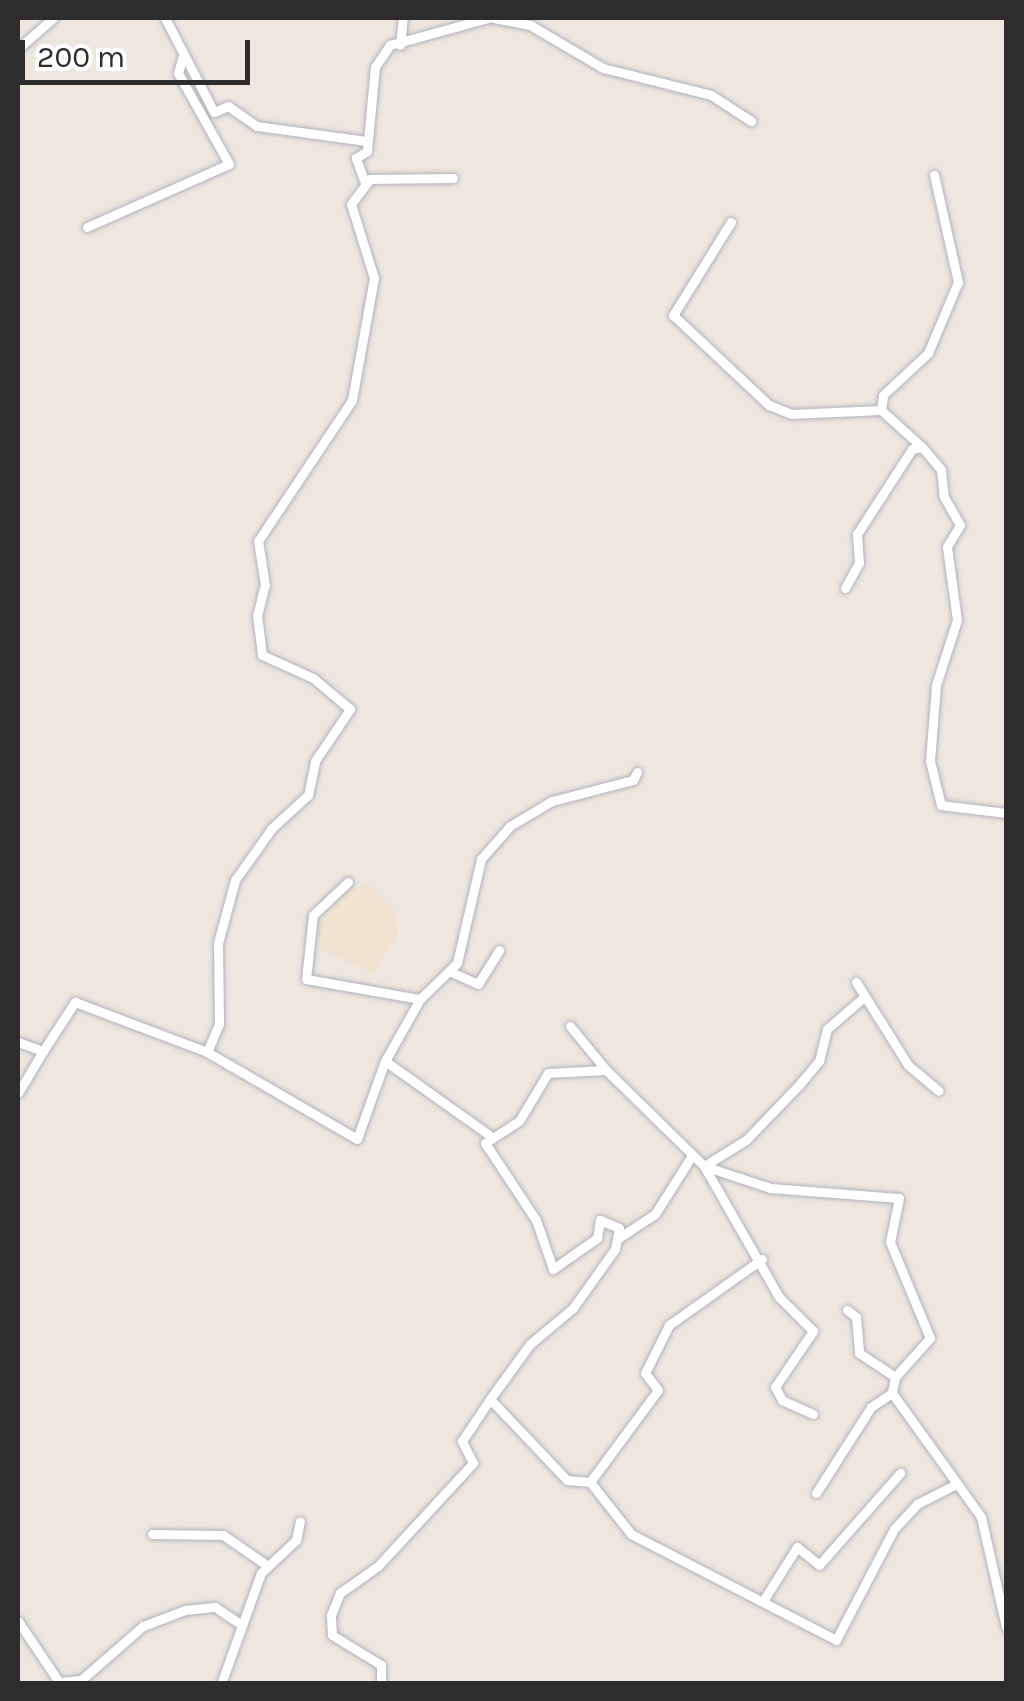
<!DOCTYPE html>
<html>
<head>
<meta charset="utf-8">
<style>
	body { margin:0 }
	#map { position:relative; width:1024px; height:1701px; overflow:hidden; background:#eee7df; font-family:Karla,sans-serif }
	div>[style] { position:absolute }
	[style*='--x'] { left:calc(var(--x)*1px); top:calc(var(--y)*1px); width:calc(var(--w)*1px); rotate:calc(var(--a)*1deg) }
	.education>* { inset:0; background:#efe3cf }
	.roads { filter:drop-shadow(0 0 2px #b0b3bd) drop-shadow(0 0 2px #b0b3bd) }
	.minor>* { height:9px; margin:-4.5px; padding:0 4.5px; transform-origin:4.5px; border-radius:4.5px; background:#fff }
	span { translate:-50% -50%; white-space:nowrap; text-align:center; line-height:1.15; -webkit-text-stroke:10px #fff; paint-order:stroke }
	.frame { position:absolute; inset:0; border:20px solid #2d2d2d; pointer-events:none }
	.scale { position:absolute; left:20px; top:40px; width:230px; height:45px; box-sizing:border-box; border:5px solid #2d2d2d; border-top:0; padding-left:12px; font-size:30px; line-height:35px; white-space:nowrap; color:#2d2d2d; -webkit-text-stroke:8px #fff; paint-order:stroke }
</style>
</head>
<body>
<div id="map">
	<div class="education">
		<i style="clip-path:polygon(369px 884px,396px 912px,398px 934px,373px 973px,319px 949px,317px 925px,348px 890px)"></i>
	</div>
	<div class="roads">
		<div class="minor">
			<i style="--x:165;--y:18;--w:106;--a:62.5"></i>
			<i style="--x:214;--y:112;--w:15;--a:-23"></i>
			<i style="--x:228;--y:106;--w:35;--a:35"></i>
			<i style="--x:257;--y:126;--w:111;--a:7.8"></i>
			<i style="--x:494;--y:18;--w:37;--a:11"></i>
			<i style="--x:530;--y:25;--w:85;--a:30.5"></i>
			<i style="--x:603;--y:68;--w:111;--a:14"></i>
			<i style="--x:711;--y:95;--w:48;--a:33"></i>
			<i style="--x:400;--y:45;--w:27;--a:-84"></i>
			<i style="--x:18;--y:49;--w:47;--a:-41.5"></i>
			<i style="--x:365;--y:183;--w:27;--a:-110"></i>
			<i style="--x:356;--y:158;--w:13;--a:-32"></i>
			<i style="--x:367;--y:151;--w:84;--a:-84.6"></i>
			<i style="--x:375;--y:67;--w:27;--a:-56"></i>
			<i style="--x:390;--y:45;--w:102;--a:-15.4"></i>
			<i style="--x:731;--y:222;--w:110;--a:121.9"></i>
			<i style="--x:673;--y:315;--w:132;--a:43.2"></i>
			<i style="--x:769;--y:405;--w:24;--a:22"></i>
			<i style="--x:791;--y:414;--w:90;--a:-2.5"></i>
			<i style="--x:87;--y:227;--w:155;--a:-23.9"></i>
			<i style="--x:229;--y:164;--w:104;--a:-119.3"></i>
			<i style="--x:178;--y:73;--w:18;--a:-74"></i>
			<i style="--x:922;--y:447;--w:55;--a:-137.9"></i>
			<i style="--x:881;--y:410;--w:15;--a:-82"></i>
			<i style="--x:883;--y:395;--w:62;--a:-43"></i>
			<i style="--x:928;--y:353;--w:77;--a:-67.1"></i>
			<i style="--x:958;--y:282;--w:110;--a:-102.6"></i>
			<i style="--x:845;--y:588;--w:29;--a:-61"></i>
			<i style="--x:859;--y:563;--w:29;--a:-94"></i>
			<i style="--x:857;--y:534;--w:101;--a:-57.1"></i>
			<i style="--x:912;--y:449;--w:10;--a:-11"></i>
			<i style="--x:922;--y:447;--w:30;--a:50"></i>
			<i style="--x:941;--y:470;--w:27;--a:84"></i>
			<i style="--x:944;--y:497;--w:32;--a:60"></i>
			<i style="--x:960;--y:525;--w:26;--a:121"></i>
			<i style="--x:947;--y:547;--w:74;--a:82.2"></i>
			<i style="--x:957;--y:620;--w:68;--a:107.9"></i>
			<i style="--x:936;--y:685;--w:76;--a:94.5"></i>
			<i style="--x:930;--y:761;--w:45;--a:76"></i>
			<i style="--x:941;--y:805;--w:65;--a:7"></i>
			<i style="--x:348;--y:882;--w:48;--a:136.7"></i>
			<i style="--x:313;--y:915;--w:64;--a:96.2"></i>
			<i style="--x:306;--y:979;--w:116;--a:10"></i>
			<i style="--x:449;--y:971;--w:32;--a:24"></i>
			<i style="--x:478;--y:984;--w:40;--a:-58"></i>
			<i style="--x:856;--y:982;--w:98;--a:57.9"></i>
			<i style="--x:908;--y:1065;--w:40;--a:40"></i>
			<i style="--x:570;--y:1026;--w:57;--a:50.7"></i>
			<i style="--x:18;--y:1042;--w:27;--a:20"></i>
			<i style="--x:43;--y:1051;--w:59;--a:-56.9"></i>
			<i style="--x:75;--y:1002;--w:141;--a:20.7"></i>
			<i style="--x:207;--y:1052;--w:173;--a:30.1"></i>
			<i style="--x:357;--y:1139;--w:83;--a:-70.3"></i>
			<i style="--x:385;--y:1061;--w:128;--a:35.4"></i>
			<i style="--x:207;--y:1052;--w:30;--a:-67"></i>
			<i style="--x:219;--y:1024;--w:81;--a:-90.7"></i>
			<i style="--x:218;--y:943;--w:65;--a:-74.9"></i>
			<i style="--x:235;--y:880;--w:64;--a:-54.6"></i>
			<i style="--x:272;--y:828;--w:49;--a:-42.5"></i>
			<i style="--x:308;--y:795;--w:35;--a:-78"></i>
			<i style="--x:315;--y:761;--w:63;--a:-56.1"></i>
			<i style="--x:350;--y:709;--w:48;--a:-140"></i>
			<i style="--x:313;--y:678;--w:56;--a:-155.7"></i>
			<i style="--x:262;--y:655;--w:39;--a:-97"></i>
			<i style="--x:257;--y:616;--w:32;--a:-76"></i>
			<i style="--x:265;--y:585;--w:45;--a:-99"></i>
			<i style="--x:258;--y:541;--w:169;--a:-56.3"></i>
			<i style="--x:352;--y:400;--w:124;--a:-79.8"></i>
			<i style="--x:374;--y:278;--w:77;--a:-107.3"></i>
			<i style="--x:351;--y:204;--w:31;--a:-53"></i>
			<i style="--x:370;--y:179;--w:83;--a:-0.7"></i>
			<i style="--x:385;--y:1061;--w:71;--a:-60.6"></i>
			<i style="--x:420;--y:999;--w:52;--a:-44.2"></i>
			<i style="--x:457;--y:963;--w:107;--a:-77"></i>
			<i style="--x:481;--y:859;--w:44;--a:-48.7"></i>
			<i style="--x:510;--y:826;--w:49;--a:-30.8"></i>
			<i style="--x:552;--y:801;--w:84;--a:-14.5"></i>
			<i style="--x:633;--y:780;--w:9;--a:-63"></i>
			<i style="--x:18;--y:1093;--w:49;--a:-59.2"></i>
			<i style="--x:617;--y:1239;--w:45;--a:-33.3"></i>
			<i style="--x:655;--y:1214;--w:67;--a:-57.7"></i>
			<i style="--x:847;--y:1310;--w:11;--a:38"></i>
			<i style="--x:856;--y:1317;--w:36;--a:85"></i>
			<i style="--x:859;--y:1353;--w:43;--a:33.7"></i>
			<i style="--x:490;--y:1399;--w:68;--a:-54"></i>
			<i style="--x:530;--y:1344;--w:56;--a:-39.9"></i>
			<i style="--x:573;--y:1308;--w:72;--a:-54.6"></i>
			<i style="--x:615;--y:1249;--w:21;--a:-79"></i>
			<i style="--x:619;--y:1228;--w:21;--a:-157"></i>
			<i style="--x:600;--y:1220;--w:18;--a:99"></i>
			<i style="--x:597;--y:1238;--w:54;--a:144.8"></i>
			<i style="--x:553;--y:1269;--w:52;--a:-109.1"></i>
			<i style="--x:536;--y:1220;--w:92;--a:-123.5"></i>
			<i style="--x:485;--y:1143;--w:40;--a:-32.9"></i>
			<i style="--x:519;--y:1121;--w:56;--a:-58.9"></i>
			<i style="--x:548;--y:1073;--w:58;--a:-3"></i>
			<i style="--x:606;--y:1070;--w:137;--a:44.4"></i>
			<i style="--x:704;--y:1166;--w:70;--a:18.4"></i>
			<i style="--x:770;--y:1188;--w:129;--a:4.4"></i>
			<i style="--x:899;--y:1198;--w:45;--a:101.6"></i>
			<i style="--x:890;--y:1242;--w:104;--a:67.4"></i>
			<i style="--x:930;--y:1338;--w:52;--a:131.9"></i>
			<i style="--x:895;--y:1377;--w:16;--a:101"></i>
			<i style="--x:892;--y:1393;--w:153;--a:54.3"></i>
			<i style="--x:981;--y:1517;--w:113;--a:77.2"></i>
			<i style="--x:813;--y:1414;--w:34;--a:-156"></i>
			<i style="--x:782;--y:1400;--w:15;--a:-118"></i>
			<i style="--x:775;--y:1387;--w:68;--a:-55.8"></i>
			<i style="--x:813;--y:1331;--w:48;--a:-135"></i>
			<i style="--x:779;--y:1297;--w:151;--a:-119.8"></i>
			<i style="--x:704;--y:1166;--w:49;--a:-31.8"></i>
			<i style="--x:746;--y:1140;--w:75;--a:-46.1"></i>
			<i style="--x:798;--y:1086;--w:33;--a:-50"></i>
			<i style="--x:819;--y:1061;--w:33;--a:-76"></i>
			<i style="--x:827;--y:1029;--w:49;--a:-40.9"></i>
			<i style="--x:590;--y:1482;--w:114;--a:-53.5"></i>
			<i style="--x:658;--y:1390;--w:21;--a:-127"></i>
			<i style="--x:645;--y:1373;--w:54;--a:-63.4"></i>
			<i style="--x:669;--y:1325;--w:114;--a:-35.4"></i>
			<i style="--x:816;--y:1493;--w:102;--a:-57.4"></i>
			<i style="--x:871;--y:1407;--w:25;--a:-34"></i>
			<i style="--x:152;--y:1534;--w:71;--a:0.8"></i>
			<i style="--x:223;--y:1535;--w:55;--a:34.6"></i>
			<i style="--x:763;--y:1601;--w:64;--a:-57.8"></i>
			<i style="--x:797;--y:1547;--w:28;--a:39"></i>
			<i style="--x:819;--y:1565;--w:123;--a:-48.6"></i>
			<i style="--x:18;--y:1621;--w:73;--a:56.1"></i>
			<i style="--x:59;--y:1682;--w:22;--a:-5"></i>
			<i style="--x:81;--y:1680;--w:82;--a:-41.1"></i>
			<i style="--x:143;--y:1626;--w:45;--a:-20.9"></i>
			<i style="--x:185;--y:1610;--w:30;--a:-6"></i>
			<i style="--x:215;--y:1607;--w:30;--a:34"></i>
			<i style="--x:221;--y:1684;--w:118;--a:-70.2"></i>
			<i style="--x:261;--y:1573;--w:48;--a:-43.3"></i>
			<i style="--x:296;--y:1540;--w:19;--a:-78"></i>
			<i style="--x:381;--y:1684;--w:19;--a:-90"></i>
			<i style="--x:381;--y:1665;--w:57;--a:-148.5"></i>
			<i style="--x:332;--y:1635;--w:20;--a:-93"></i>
			<i style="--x:331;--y:1615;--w:24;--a:-68"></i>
			<i style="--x:340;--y:1593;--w:47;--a:-35.4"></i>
			<i style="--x:378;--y:1566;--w:140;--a:-47.3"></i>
			<i style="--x:473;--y:1463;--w:25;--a:-117"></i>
			<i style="--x:462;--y:1441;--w:50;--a:-56.3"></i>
			<i style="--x:490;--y:1399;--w:112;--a:46.5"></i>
			<i style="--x:567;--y:1480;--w:23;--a:5"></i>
			<i style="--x:590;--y:1482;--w:66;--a:51.7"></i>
			<i style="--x:631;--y:1534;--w:231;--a:27.3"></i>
			<i style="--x:836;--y:1640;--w:125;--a:-62.4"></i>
			<i style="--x:894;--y:1529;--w:34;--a:-47"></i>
			<i style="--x:917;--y:1504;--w:44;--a:-27.1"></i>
		</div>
	</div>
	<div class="frame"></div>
	<div class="scale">200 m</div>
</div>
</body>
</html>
